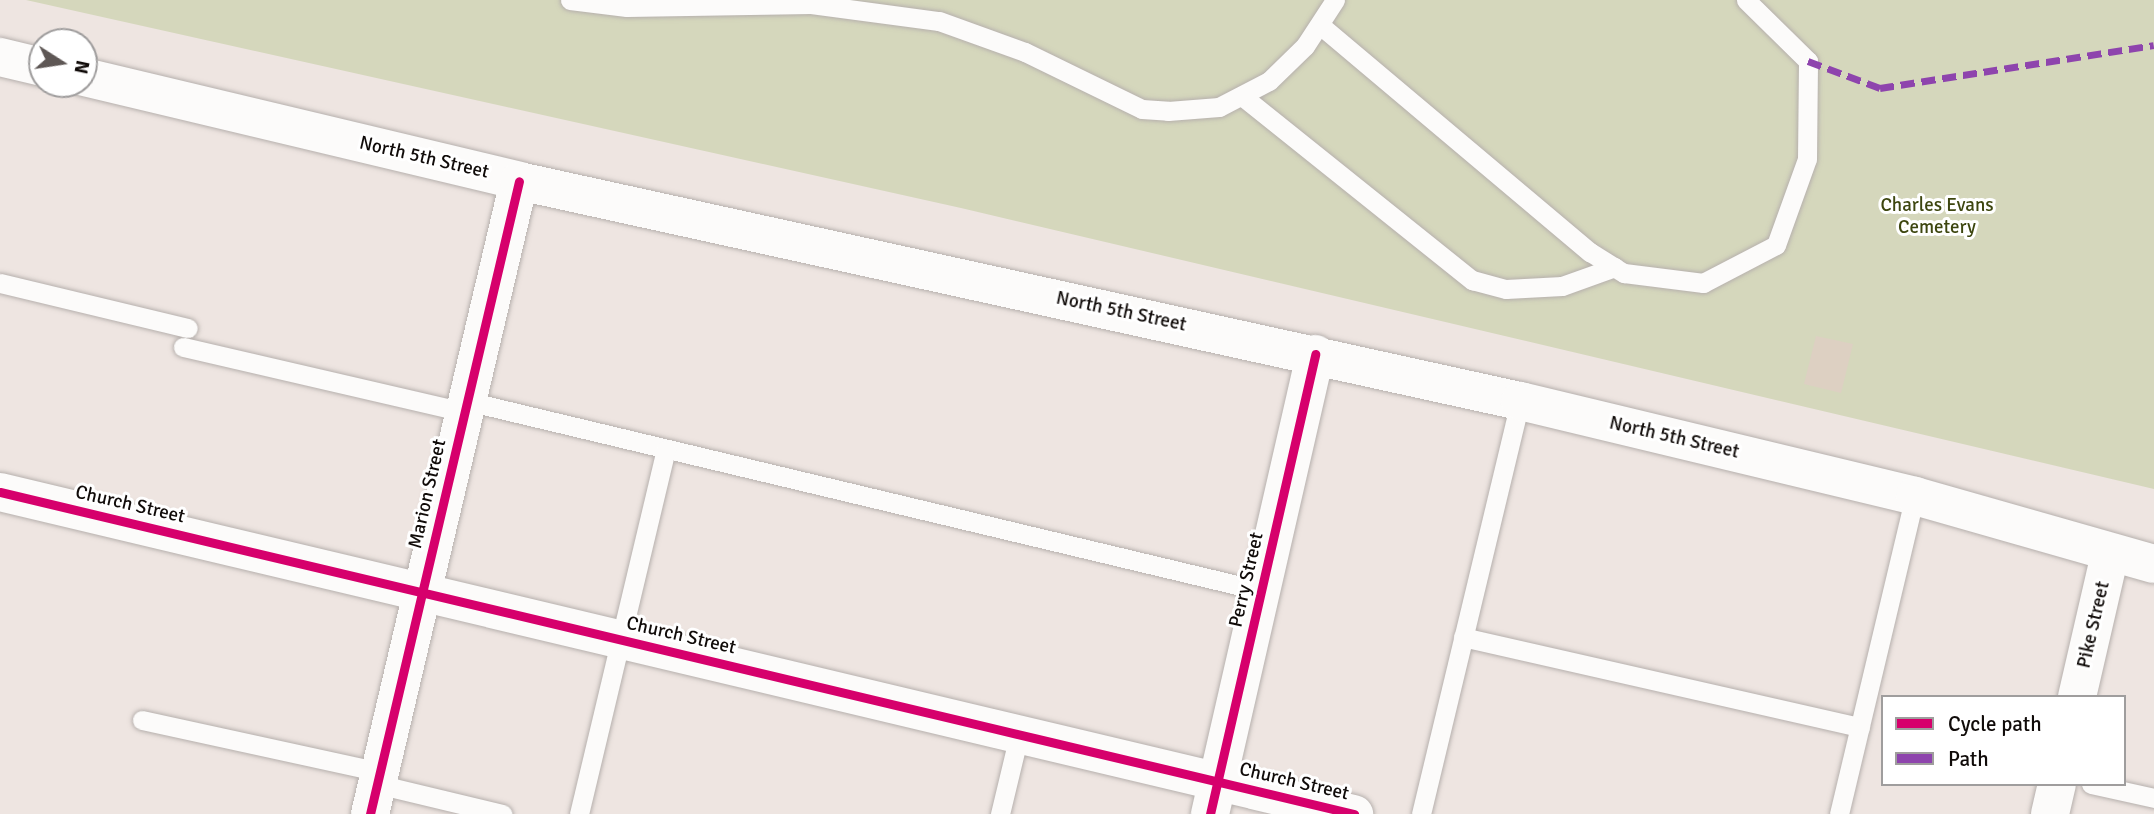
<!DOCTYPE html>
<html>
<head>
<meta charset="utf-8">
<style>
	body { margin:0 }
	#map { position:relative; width:2154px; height:814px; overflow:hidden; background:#eee5e1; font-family:Signika,sans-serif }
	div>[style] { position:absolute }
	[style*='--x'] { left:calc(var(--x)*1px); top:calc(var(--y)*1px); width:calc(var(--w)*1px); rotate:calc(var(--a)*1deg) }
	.green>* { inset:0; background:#d5d7bc }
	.building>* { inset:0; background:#ddd0c2 }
	.roads { filter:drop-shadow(0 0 2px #b6b0ad) drop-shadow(0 0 2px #b6b0ad) }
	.lane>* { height:19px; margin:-9.5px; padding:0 9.5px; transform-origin:9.5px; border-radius:9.5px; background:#fcfbfa }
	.street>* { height:38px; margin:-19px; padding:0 19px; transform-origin:19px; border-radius:19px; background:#fcfbfa }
	.primary>* { height:38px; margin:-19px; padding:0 19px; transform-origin:19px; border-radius:19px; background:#fcfbfa }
	.quiet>* { height:7px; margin-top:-3.5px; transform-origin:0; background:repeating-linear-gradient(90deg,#8e44ad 0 14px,transparent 0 21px) }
	.cycleway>* { height:9px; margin:-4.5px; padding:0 4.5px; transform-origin:4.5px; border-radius:4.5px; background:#d6006c }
	span { translate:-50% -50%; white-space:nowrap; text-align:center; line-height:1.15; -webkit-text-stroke:6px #fff; paint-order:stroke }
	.street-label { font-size:19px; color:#100b09 }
	.park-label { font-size:19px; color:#3d460f }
	.legend { position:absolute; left:1881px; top:695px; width:245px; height:91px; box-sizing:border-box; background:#fff; border:2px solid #9f9d9d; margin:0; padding:9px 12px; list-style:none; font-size:21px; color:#100b09 }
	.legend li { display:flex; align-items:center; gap:14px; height:35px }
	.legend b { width:35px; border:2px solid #9f9d9d }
	.north { position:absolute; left:28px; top:28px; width:70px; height:70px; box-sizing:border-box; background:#fff; border:2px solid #9f9d9d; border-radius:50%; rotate:102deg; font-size:19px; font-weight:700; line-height:28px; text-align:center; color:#100b09 }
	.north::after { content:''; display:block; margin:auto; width:24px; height:32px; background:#5e5755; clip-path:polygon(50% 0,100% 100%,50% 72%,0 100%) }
</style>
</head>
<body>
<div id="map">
	<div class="green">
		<i style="clip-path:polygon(26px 0,2154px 0,2154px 489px,961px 208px)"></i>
	</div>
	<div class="building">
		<i style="clip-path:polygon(1816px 336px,1853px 344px,1841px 393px,1804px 384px)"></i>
	</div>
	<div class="roads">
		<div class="lane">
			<i style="--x:570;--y:0;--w:57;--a:7"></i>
			<i style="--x:627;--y:7;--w:184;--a:-0.9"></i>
			<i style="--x:811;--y:4;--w:129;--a:7.6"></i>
			<i style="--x:939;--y:21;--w:91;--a:19.8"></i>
			<i style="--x:1025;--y:52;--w:130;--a:26"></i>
			<i style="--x:1142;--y:109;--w:26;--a:4"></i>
			<i style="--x:1168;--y:111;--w:51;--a:-4.5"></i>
			<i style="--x:1219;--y:107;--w:56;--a:-27.5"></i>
			<i style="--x:1269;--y:81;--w:50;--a:-44.2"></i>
			<i style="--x:1305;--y:46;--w:55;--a:-56.9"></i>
			<i style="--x:1320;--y:25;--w:353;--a:40.1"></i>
			<i style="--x:1590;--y:252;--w:40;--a:32"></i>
			<i style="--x:1624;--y:273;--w:80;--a:7.2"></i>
			<i style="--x:1703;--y:283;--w:82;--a:-27.5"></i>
			<i style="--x:1776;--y:245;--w:91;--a:-70.2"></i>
			<i style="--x:1807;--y:159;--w:98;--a:-89.4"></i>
			<i style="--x:1808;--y:61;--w:87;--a:-135.5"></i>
			<i style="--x:1242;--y:96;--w:295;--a:38.7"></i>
			<i style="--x:1472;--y:280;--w:35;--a:15"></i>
			<i style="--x:1506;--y:289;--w:56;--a:-3.1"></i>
			<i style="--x:1562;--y:286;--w:56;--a:-19.7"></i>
			<i style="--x:0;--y:283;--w:193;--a:13.5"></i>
			<i style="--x:183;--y:347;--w:289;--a:13"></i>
			<i style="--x:467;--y:401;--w:817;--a:13.44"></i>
			<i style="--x:1463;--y:637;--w:407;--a:12.8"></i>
			<i style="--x:142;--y:720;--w:244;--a:12.3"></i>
			<i style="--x:377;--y:784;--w:129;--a:13.5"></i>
			<i style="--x:2091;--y:784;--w:65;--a:12.5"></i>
			<i style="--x:579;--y:814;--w:374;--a:-76.6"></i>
			<i style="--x:1000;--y:814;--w:81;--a:-76.5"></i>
			<i style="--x:1421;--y:814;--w:425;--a:-76.5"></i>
			<i style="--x:1839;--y:814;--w:327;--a:-76.6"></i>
		</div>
		<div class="street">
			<i style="--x:0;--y:492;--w:1392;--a:13.38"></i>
			<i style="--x:2077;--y:697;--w:147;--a:-77"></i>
			<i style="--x:370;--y:814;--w:650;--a:-76.75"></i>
			<i style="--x:1210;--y:814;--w:472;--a:-77.1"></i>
			<i style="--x:2050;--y:814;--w:31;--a:-77"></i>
		</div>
		<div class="primary">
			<i style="--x:0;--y:57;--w:43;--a:13.4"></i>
			<i style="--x:84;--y:77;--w:447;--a:13.4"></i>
			<i style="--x:519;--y:181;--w:1025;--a:12.4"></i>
			<i style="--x:1520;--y:401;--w:406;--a:13.5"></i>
			<i style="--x:1915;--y:496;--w:248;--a:15.9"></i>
		</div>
	</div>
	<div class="quiet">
		<i style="--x:1808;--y:61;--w:77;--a:20.6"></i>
		<i style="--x:1880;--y:88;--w:277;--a:-8.9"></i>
	</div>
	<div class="cycleway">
		<i style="--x:0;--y:492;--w:1392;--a:13.38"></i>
		<i style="--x:370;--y:814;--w:650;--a:-76.75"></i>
		<i style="--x:1210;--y:814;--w:472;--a:-77.1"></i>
	</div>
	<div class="street-label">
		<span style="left:424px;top:158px;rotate:13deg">North 5th Street</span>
		<span style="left:1121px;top:312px;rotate:12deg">North 5th Street</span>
		<span style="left:1674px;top:438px;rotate:13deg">North 5th Street</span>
		<span style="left:428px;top:494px;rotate:-77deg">Marion Street</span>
		<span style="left:130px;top:505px;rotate:13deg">Church Street</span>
		<span style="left:1247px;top:580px;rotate:-77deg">Perry Street</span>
		<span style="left:2094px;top:625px;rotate:-77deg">Pike Street</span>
		<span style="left:681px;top:636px;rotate:13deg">Church Street</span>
		<span style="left:1294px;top:782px;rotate:13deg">Church Street</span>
	</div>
	<div class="park-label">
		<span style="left:1937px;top:217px">Charles Evans<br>Cemetery</span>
	</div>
	<ul class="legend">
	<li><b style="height:9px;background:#d6006c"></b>Cycle path</li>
	<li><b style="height:9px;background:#8e44ad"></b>Path</li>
	</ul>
	<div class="north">N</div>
</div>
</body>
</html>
